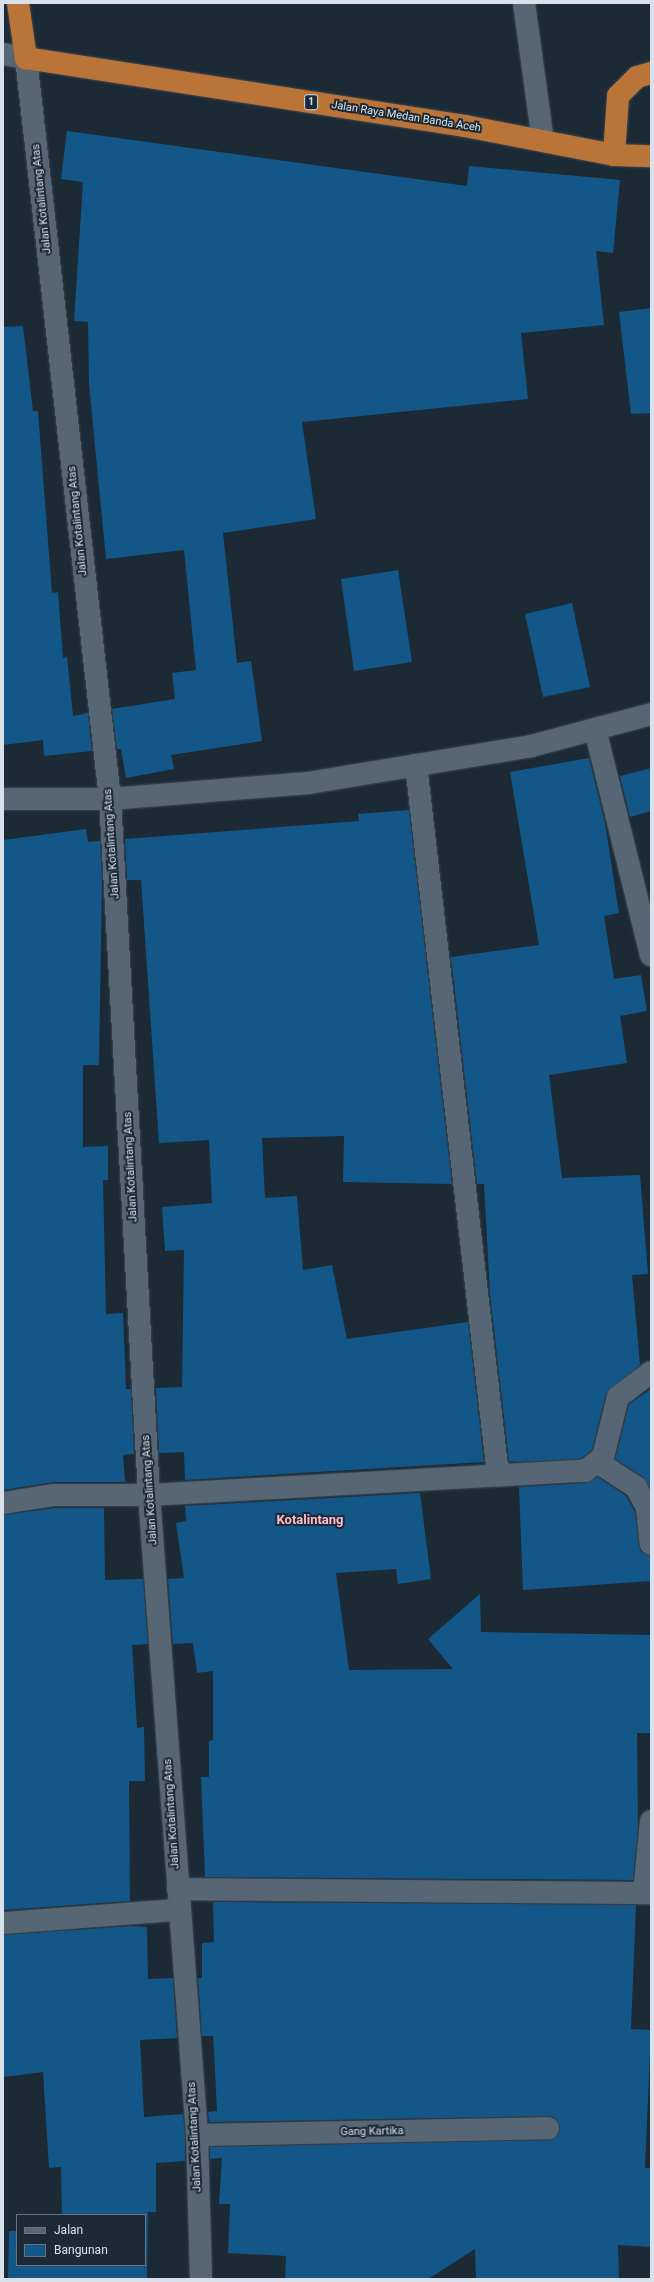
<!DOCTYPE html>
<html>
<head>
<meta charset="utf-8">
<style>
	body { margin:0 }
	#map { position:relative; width:654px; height:2282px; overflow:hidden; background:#1c2a36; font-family:Roboto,sans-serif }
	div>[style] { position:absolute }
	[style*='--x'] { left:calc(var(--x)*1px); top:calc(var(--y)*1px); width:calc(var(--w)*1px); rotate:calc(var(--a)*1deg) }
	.building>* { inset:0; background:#135788 }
	.roads { filter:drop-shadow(0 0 1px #3d4852) drop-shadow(0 0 1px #3d4852) }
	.minor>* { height:22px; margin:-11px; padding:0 11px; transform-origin:11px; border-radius:11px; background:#566674 }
	.highway>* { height:22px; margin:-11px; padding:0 11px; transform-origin:11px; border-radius:11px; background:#bb7437 }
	span { translate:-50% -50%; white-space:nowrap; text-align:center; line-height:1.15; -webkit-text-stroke:4px #1c2a36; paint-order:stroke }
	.shield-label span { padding:1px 3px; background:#1c2a36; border:1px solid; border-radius:3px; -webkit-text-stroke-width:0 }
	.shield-label { font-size:10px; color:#d8e1e9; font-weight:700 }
	.street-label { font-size:11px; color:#d8e1e9 }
	.quarter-label { font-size:13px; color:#febbce; font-weight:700 }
	.frame { position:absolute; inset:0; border:4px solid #d8e1e9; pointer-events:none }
	.legend { position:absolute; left:16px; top:2214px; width:130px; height:52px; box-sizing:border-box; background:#1c2a36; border:1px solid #67737e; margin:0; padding:5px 7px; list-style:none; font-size:12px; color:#d8e1e9 }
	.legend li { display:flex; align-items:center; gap:8px; height:20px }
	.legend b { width:20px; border:1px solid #67737e }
</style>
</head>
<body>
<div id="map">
	<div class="building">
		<i style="clip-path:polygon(67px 131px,467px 186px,469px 166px,620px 180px,613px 253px,596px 251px,604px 325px,521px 333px,528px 399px,302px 422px,316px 519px,223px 533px,237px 663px,251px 661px,262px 741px,171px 755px,174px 769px,126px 778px,121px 749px,117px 749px,112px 709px,175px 699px,172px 673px,196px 670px,184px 550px,106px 559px,89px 384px,88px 322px,74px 321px,83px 182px,61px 179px)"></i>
		<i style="clip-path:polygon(651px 308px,651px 413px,631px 414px,619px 312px)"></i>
		<i style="clip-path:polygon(23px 326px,33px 411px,38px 411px,52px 593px,58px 592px,63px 658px,67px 657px,73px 716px,88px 713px,92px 751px,44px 756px,43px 740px,3px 745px,3px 327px)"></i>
		<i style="clip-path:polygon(398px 570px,412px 662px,354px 671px,341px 579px)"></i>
		<i style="clip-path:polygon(572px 603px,590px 687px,543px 697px,525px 614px)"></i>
		<i style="clip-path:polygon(589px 758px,605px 823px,619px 913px,604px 916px,614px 979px,641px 975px,647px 1011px,620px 1016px,627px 1063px,549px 1075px,562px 1178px,640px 1175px,648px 1274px,632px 1275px,640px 1365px,606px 1394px,592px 1450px,580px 1459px,517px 1462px,509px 1461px,490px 1294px,484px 1184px,477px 1184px,451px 957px,539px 945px,510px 772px)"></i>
		<i style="clip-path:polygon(651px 768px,651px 811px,630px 817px,620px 776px)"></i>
		<i style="clip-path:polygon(409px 810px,452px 1184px,343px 1182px,344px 1136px,262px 1138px,265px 1198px,297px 1196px,303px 1270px,332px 1265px,347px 1339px,468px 1322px,484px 1462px,185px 1480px,184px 1452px,159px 1453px,156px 1388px,182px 1387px,184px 1250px,165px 1251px,162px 1207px,212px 1203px,209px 1140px,159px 1143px,141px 880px,127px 880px,125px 839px,359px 821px,358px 814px)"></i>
		<i style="clip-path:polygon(86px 829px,88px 842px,100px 841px,102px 881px,99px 1065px,83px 1065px,83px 1147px,108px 1146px,108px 1180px,103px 1180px,106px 1314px,123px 1313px,126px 1389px,131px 1389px,134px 1454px,123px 1455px,125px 1482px,54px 1482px,3px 1490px,3px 840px)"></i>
		<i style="clip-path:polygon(651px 1389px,651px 1489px,643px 1477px,615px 1459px,629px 1404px)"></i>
		<i style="clip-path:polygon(598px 1477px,626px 1496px,635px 1512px,639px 1546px,641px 1552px,651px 1556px,651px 1581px,523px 1590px,519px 1487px,586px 1483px)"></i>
		<i style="clip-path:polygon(420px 1493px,431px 1579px,398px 1584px,396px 1569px,336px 1573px,349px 1670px,453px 1669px,428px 1639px,480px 1594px,481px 1632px,651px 1635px,651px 1733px,637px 1733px,638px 1829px,633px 1880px,205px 1877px,201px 1777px,209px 1777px,209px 1741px,213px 1740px,213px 1671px,197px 1673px,193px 1643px,173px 1644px,168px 1579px,184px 1578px,176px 1523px,186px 1521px,185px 1506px)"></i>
		<i style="clip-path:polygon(55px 1508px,104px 1508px,105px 1580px,143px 1579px,148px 1644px,132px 1645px,137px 1728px,144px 1727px,145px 1781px,129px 1781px,130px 1901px,3px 1910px,3px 1515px)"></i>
		<i style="clip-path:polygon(213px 1902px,636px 1905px,631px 2029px,651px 2030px,645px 2168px,651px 2168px,651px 2247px,618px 2245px,619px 2279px,476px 2279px,475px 2249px,428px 2279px,285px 2279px,286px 2256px,228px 2253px,230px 2204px,219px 2204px,222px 2158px,210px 2159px,210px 2147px,548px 2140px,559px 2134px,560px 2127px,554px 2117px,548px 2116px,209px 2122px,208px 2112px,217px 2111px,214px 2050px,213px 2036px,202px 2036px,198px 1978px,202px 1978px,202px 1943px,214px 1942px)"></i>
		<i style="clip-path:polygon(131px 1926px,147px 1927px,148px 1979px,173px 1978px,177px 2038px,140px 2040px,144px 2117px,183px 2114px,185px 2136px,185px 2161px,156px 2163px,156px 2212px,148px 2212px,147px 2279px,8px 2279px,9px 2231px,17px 2231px,17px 2265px,145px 2265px,145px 2215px,62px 2215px,61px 2167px,49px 2168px,43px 2072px,3px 2077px,3px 1935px)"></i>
	</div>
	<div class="roads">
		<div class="minor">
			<i style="--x:524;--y:3;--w:139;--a:82.2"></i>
			<i style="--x:3;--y:54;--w:23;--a:10"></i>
			<i style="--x:26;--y:58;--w:746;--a:83.53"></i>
			<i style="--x:110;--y:799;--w:697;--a:86.79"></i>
			<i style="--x:149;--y:1495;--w:642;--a:85.71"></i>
			<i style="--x:197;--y:2135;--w:144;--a:88.4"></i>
			<i style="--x:595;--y:729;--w:233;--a:76.1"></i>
			<i style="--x:416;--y:765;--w:715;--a:83.41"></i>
			<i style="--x:3;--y:799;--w:107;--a:0"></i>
			<i style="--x:110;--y:799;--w:199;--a:-4.6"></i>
			<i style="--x:308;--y:783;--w:226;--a:-9.4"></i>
			<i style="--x:531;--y:746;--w:124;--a:-14.9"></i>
			<i style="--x:599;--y:1463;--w:44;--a:33"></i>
			<i style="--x:636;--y:1487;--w:24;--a:62"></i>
			<i style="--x:647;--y:1508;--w:36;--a:84"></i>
			<i style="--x:3;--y:1503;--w:52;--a:-8.9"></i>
			<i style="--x:54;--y:1495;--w:95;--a:0"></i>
			<i style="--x:149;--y:1495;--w:437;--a:-3.2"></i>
			<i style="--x:585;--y:1471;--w:23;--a:-38"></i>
			<i style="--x:603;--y:1457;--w:62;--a:-76"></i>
			<i style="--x:618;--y:1397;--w:41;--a:-37.1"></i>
			<i style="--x:178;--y:1889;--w:473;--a:0.5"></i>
			<i style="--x:644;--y:1893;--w:72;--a:-84.4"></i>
			<i style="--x:3;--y:1923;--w:174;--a:-4.3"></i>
			<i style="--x:197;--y:2135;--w:351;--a:-1.1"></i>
		</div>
		<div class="highway">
			<i style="--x:18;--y:3;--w:56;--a:81.7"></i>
			<i style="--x:26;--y:58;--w:444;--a:8.8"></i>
			<i style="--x:465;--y:126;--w:152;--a:11"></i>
			<i style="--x:614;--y:155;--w:37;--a:2"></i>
			<i style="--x:614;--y:155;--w:59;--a:-86.1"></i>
			<i style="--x:618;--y:96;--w:27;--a:-45"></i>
			<i style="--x:637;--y:77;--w:15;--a:-16"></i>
		</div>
	</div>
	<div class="shield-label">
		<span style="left:311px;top:102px">1</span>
	</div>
	<div class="street-label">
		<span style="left:406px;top:117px;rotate:9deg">Jalan Raya Medan Banda Aceh</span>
		<span style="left:42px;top:199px;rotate:-96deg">Jalan Kotalintang Atas</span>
		<span style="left:78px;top:521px;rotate:-96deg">Jalan Kotalintang Atas</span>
		<span style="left:112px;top:844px;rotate:-94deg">Jalan Kotalintang Atas</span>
		<span style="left:131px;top:1167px;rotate:-93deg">Jalan Kotalintang Atas</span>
		<span style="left:150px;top:1490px;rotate:-94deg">Jalan Kotalintang Atas</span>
		<span style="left:172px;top:1814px;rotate:-94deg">Jalan Kotalintang Atas</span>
		<span style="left:372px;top:2132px;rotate:-1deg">Gang Kartika</span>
		<span style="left:195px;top:2137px;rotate:-93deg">Jalan Kotalintang Atas</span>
	</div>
	<div class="quarter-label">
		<span style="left:310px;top:1520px">Kotalintang</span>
	</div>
	<div class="frame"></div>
	<ul class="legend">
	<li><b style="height:5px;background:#566674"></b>Jalan</li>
	<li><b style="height:11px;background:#135788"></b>Bangunan</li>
	</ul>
</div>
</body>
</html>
